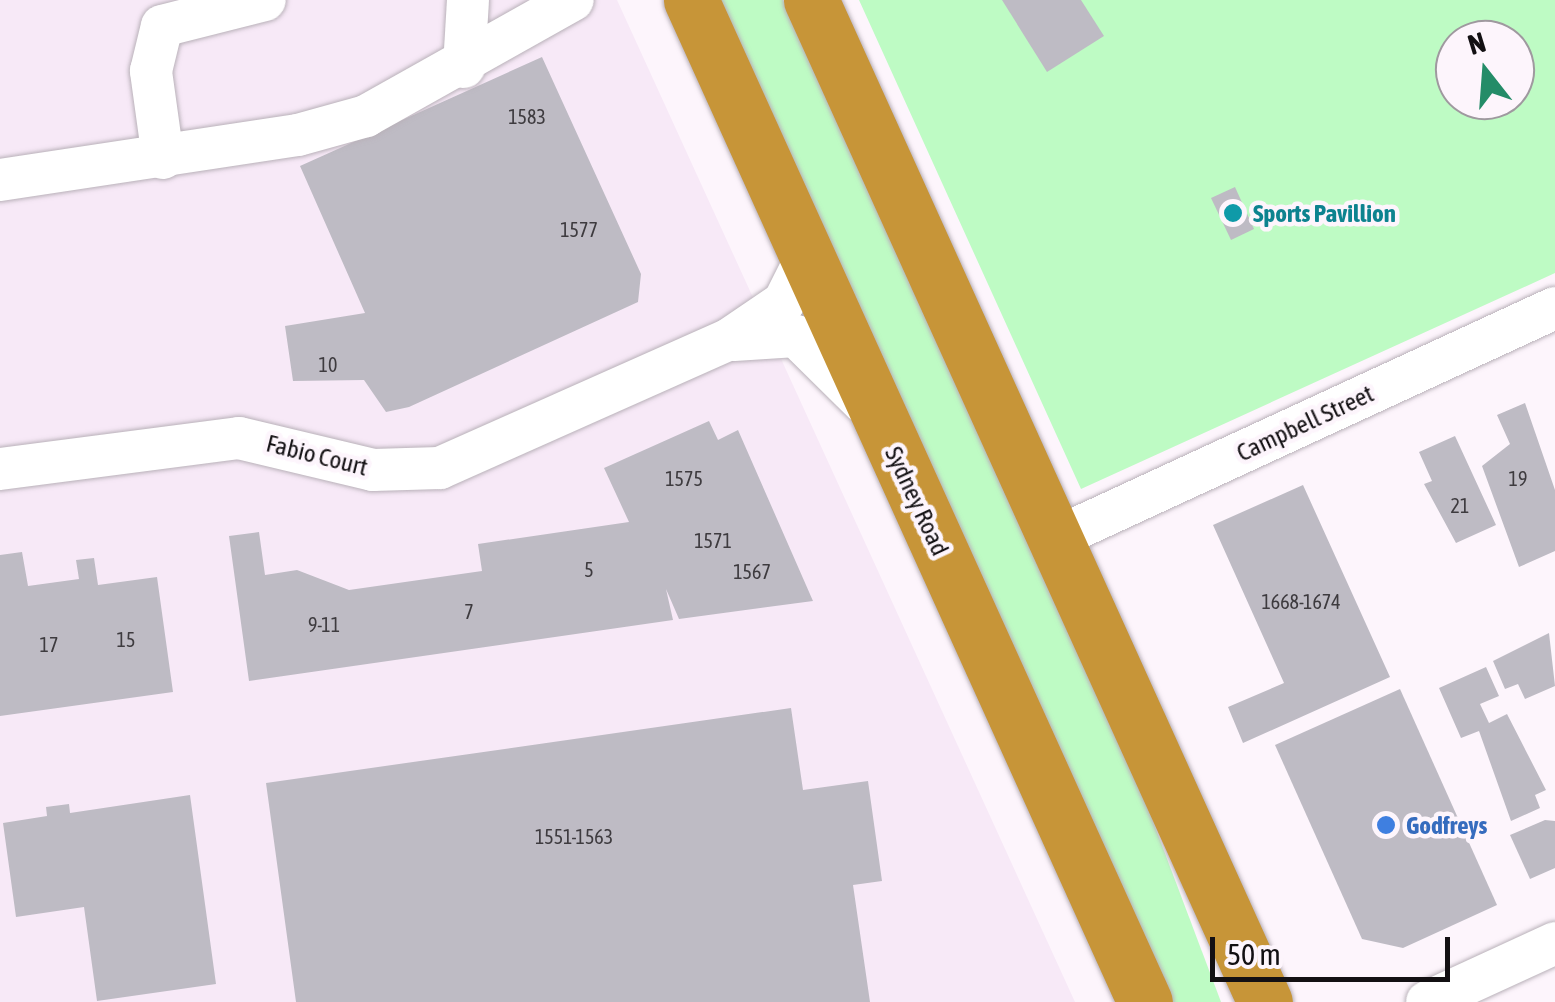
<!DOCTYPE html>
<html>
<head>
<meta charset="utf-8">
<style>
	body { margin:0 }
	#map { position:relative; width:1555px; height:1002px; overflow:hidden; background:#fdf5fc; font-family:"Asap Condensed",sans-serif }
	div>[style] { position:absolute }
	[style*='--x'] { left:calc(var(--x)*1px); top:calc(var(--y)*1px); width:calc(var(--w)*1px); rotate:calc(var(--a)*1deg) }
	.built>* { inset:0; background:#f7e9f7 }
	.green>* { inset:0; background:#befbc4 }
	.building>* { inset:0; background:#bebbc4 }
	.roads { filter:drop-shadow(0 0 2px #b9b1b9) drop-shadow(0 0 2px #b9b1b9) }
	.minor>* { height:42px; margin:-21px; padding:0 21px; transform-origin:21px; border-radius:21px; background:#fff }
	.highway>* { height:55px; margin:-27.5px; padding:0 27.5px; transform-origin:27.5px; border-radius:27.5px; background:#c79538 }
	.dots>* { width:28px; height:28px; translate:-50% -50%; box-sizing:border-box; border:5px solid #fdf5fc; border-radius:50% }
	span { translate:-50% -50%; white-space:nowrap; text-align:center; line-height:1.15; -webkit-text-stroke:9px #fdf5fc; paint-order:stroke }
	.number-label { font-size:20px; color:#3e3b3f }
	.number-label span { -webkit-text-stroke-width:0 }
	.culture-label { font-size:25px; color:#0d838f; font-weight:700 }
	.left { translate:0 -50%; text-align:left }
	.street-label { font-size:25px; color:#131013 }
	.shop-label { font-size:25px; color:#366cbe; font-weight:700 }
	.north { position:absolute; left:1435px; top:20px; width:100px; height:100px; box-sizing:border-box; background:#fdf5fc; border:2px solid #9f999f; border-radius:50%; rotate:343deg; font-size:28px; font-weight:700; line-height:40px; text-align:center; color:#131013 }
	.north::after { content:''; display:block; margin:auto; width:35px; height:45px; background:#248c68; clip-path:polygon(50% 0,100% 100%,50% 72%,0 100%) }
	.scale { position:absolute; left:1210px; top:937px; width:240px; height:45px; box-sizing:border-box; border:5px solid #131013; border-top:0; padding-left:12px; font-size:30px; line-height:35px; white-space:nowrap; color:#131013; -webkit-text-stroke:8px #fdf5fc; paint-order:stroke }
</style>
</head>
<body>
<div id="map">
	<div class="built">
		<i style="clip-path:polygon(0 0,617px 0,1075px 1002px,0 1002px)"></i>
	</div>
	<div class="green">
		<i style="clip-path:polygon(716px 0,783px 0,1143px 795px,1221px 1002px,1170px 1002px)"></i>
		<i style="clip-path:polygon(evenodd,859px 0,1555px 0,1555px 273px,1081px 489px,859px 0,1455px 40px,1515px 40px,1515px 100px,1455px 100px,1455px 40px)"></i>
	</div>
	<div class="building">
		<i style="clip-path:polygon(1002px 0,1081px 0,1104px 36px,1047px 72px)"></i>
		<i style="clip-path:polygon(542px 57px,641px 274px,638px 302px,409px 407px,386px 412px,364px 380px,293px 381px,285px 326px,365px 313px,300px 166px)"></i>
		<i style="clip-path:polygon(1235px 187px,1254px 229px,1231px 240px,1211px 198px)"></i>
		<i style="clip-path:polygon(1525px 403px,1555px 490px,1555px 551px,1519px 567px,1482px 466px,1510px 444px,1497px 415px)"></i>
		<i style="clip-path:polygon(709px 421px,718px 440px,738px 430px,813px 601px,679px 619px,666px 589px,673px 620px,249px 681px,229px 536px,259px 532px,265px 575px,297px 570px,349px 590px,482px 571px,478px 544px,629px 522px,604px 468px)"></i>
		<i style="clip-path:polygon(1455px 436px,1496px 525px,1456px 543px,1424px 484px,1432px 481px,1419px 452px)"></i>
		<i style="clip-path:polygon(1303px 485px,1390px 677px,1243px 743px,1228px 707px,1284px 683px,1213px 525px)"></i>
		<i style="clip-path:polygon(22px 552px,28px 586px,79px 579px,76px 560px,94px 558px,98px 585px,157px 577px,173px 692px,0 716px,0 555px)"></i>
		<i style="clip-path:polygon(1549px 633px,1555px 686px,1525px 699px,1518px 684px,1505px 689px,1493px 661px)"></i>
		<i style="clip-path:polygon(1486px 667px,1499px 696px,1480px 704px,1489px 723px,1507px 714px,1546px 790px,1535px 795px,1540px 808px,1511px 821px,1479px 731px,1461px 738px,1439px 688px)"></i>
		<i style="clip-path:polygon(1400px 689px,1497px 905px,1403px 948px,1362px 939px,1275px 745px)"></i>
		<i style="clip-path:polygon(791px 708px,803px 790px,868px 781px,882px 881px,853px 885px,870px 1002px,296px 1002px,266px 783px)"></i>
		<i style="clip-path:polygon(190px 795px,216px 984px,97px 1001px,84px 907px,16px 917px,3px 823px,47px 816px,46px 807px,69px 804px,70px 813px)"></i>
		<i style="clip-path:polygon(1545px 820px,1555px 821px,1555px 868px,1530px 879px,1510px 835px)"></i>
	</div>
	<div class="roads">
		<div class="minor">
			<i style="--x:464;--y:67;--w:67;--a:-86.6"></i>
			<i style="--x:163;--y:158;--w:88;--a:-97.9"></i>
			<i style="--x:151;--y:71;--w:46;--a:-76.3"></i>
			<i style="--x:162;--y:26;--w:106;--a:-14.2"></i>
			<i style="--x:0;--y:180;--w:301;--a:-8.6"></i>
			<i style="--x:298;--y:135;--w:71;--a:-15.6"></i>
			<i style="--x:366;--y:116;--w:237;--a:-29.3"></i>
			<i style="--x:734;--y:340;--w:62;--a:-3.7"></i>
			<i style="--x:796;--y:336;--w:95;--a:44.6"></i>
			<i style="--x:0;--y:469;--w:241;--a:-7.4"></i>
			<i style="--x:239;--y:438;--w:138;--a:13.4"></i>
			<i style="--x:373;--y:470;--w:67;--a:-1.7"></i>
			<i style="--x:440;--y:468;--w:315;--a:-24"></i>
			<i style="--x:728;--y:340;--w:68;--a:-34.2"></i>
			<i style="--x:784;--y:302;--w:49;--a:-63.4"></i>
			<i style="--x:1056;--y:538;--w:549;--a:-24.75"></i>
			<i style="--x:1427;--y:1002;--w:141;--a:-24.7"></i>
		</div>
		<div class="highway">
			<i style="--x:691;--y:0;--w:1100;--a:65.63"></i>
			<i style="--x:811;--y:0;--w:1100;--a:65.63"></i>
		</div>
	</div>
	<div class="dots">
		<i style="left:1233px;top:213px;background:#0f9aa8"></i>
		<i style="left:1386px;top:825px;background:#3f7fe0"></i>
	</div>
	<div class="number-label">
		<span style="left:527px;top:116px">1583</span>
		<span style="left:579px;top:229px">1577</span>
		<span style="left:328px;top:364px">10</span>
		<span style="left:684px;top:478px">1575</span>
		<span style="left:1518px;top:478px">19</span>
		<span style="left:1460px;top:505px">21</span>
		<span style="left:713px;top:540px">1571</span>
		<span style="left:589px;top:569px">5</span>
		<span style="left:752px;top:571px">1567</span>
		<span style="left:1301px;top:601px">1668-1674</span>
		<span style="left:469px;top:611px">7</span>
		<span style="left:324px;top:624px">9-11</span>
		<span style="left:126px;top:639px">15</span>
		<span style="left:49px;top:644px">17</span>
		<span style="left:574px;top:836px">1551-1563</span>
	</div>
	<div class="culture-label">
		<span class="left" style="left:1253px;top:213px">Sports Pavillion</span>
	</div>
	<div class="street-label">
		<span style="left:1305px;top:423px;rotate:-25deg">Campbell Street</span>
		<span style="left:317px;top:455px;rotate:14deg">Fabio Court</span>
		<span style="left:917px;top:501px;rotate:65deg">Sydney Road</span>
	</div>
	<div class="shop-label">
		<span class="left" style="left:1406px;top:825px">Godfreys</span>
	</div>
	<div class="north">N</div>
	<div class="scale">50 m</div>
</div>
</body>
</html>
